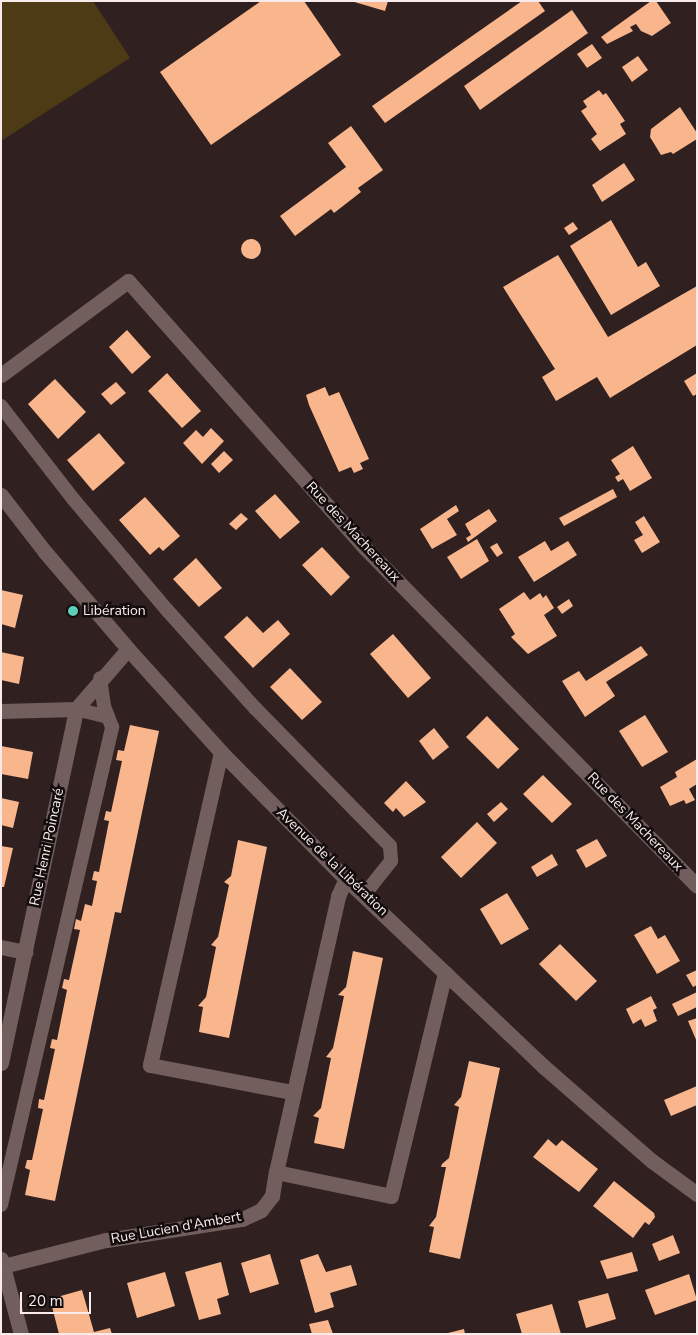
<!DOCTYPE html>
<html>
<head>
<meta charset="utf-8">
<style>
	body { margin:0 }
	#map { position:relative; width:698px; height:1335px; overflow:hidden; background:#302020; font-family:"Nunito Sans",sans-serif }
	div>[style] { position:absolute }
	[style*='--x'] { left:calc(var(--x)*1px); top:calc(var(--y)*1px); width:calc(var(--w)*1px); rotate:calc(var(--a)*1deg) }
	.green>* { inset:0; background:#4c3b15 }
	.building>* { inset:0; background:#f9b68d }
	.round { border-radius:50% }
	.lane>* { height:14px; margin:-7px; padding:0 7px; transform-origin:7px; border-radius:7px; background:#715e5d }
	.street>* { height:15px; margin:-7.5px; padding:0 7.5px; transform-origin:7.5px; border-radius:7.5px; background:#715e5d }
	.dots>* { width:14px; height:14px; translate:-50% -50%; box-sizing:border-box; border:2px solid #130c0c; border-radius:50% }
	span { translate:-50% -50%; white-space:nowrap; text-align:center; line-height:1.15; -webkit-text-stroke:5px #130c0c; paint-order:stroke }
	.street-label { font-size:14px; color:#f7eceb }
	.poi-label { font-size:14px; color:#f7eceb }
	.left { translate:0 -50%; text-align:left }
	.frame { position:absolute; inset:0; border:2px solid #f7eceb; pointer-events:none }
	.scale { position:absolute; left:20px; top:1292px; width:71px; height:22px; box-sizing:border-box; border:2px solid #f7eceb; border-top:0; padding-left:6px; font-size:15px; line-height:18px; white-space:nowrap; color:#f7eceb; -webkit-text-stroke:4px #130c0c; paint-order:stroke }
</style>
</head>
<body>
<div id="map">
	<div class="green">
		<i style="clip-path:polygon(1px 1px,93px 1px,130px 58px,1px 141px)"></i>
	</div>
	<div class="building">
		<i style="clip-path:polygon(261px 1px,304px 1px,341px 55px,211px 145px,160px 72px)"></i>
		<i style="clip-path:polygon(351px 1px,388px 1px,385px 11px)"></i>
		<i style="clip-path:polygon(522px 1px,538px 1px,545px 11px,385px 123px,372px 106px)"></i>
		<i style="clip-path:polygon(651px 1px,656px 1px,671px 23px,652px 36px,641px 31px,636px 24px,630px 27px,633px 31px,607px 44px,601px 37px)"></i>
		<i style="clip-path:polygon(572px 10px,588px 33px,480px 110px,464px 86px)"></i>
		<i style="clip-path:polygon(592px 44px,602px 58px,587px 68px,577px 54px)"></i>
		<i style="clip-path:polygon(638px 56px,648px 70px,632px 82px,622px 67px)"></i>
		<i style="clip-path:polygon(599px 90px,603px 95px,606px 93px,625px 121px,620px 124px,626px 134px,600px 151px,591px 139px,597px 134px,581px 111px,587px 107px,583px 101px)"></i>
		<i style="clip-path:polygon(680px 107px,697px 133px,697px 139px,673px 154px,671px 152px,661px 155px,650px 137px,651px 129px)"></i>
		<i style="clip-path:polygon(351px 126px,383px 170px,358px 188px,361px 192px,334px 213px,331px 209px,295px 236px,280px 216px,346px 167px,328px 143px)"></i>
		<i style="clip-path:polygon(624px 163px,635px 180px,602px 202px,592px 185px)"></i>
		<i style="clip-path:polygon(611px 220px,638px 267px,646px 262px,660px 286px,611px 315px,570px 246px)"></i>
		<i style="clip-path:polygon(573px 222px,578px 229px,569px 235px,564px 228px)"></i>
		<i class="round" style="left:241px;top:239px;width:20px;height:20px"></i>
		<i style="clip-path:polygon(558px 255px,608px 337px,697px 286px,697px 345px,610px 398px,597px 377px,556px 401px,542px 377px,555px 369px,503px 287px)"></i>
		<i style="clip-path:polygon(127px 330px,151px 357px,132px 374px,109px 347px)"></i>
		<i style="clip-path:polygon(167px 373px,201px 411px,182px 428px,148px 391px)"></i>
		<i style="clip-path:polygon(697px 373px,697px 394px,693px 396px,684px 381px)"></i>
		<i style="clip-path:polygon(55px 379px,86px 412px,58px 439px,28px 404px)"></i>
		<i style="clip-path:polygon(116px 382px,126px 393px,111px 405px,101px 394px)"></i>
		<i style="clip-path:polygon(325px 387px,329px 396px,339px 392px,369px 459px,360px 463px,363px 469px,354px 473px,351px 467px,339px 472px,309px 405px,306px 395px)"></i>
		<i style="clip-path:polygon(211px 428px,224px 441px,202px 464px,183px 443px,196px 430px,203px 437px)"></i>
		<i style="clip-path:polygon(99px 433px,125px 463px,93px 491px,67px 460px)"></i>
		<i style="clip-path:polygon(633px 446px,652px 478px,630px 491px,623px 479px,618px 482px,615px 477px,620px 474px,611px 460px)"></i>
		<i style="clip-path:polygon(224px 451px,233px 460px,219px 473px,211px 464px)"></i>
		<i style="clip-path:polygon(613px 489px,617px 497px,564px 526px,559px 518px)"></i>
		<i style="clip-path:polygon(275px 494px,300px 522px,280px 539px,255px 511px)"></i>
		<i style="clip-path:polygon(145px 497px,180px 536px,163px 551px,159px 547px,150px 555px,119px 520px)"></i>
		<i style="clip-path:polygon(456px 505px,459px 511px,447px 519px,457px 535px,432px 549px,420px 529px)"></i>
		<i style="clip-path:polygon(489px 509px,497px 521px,468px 542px,466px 538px,471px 535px,465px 524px)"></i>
		<i style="clip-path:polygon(241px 513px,248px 519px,236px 530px,229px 524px)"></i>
		<i style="clip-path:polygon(644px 516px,660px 542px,642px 553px,634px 540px,643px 535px,635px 522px)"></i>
		<i style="clip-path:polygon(477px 539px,489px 561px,461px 579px,447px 557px)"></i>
		<i style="clip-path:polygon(545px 541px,551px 551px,568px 541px,577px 555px,534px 582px,518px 557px)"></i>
		<i style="clip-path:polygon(497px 543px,503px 553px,497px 557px,490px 547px)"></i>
		<i style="clip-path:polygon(322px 547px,350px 577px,331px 596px,302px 565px)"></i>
		<i style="clip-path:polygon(196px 558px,222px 588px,199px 607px,173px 579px)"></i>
		<i style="clip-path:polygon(1px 590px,23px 595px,15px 628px,1px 624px)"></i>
		<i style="clip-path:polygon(524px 592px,530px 600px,540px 593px,543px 598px,546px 595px,554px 608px,544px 615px,557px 636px,528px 654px,511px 637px,515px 634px,499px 609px)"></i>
		<i style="clip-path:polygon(569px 599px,573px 606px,562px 614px,557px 607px)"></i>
		<i style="clip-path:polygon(247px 616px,263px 633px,278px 620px,290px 634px,253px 668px,224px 637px)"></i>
		<i style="clip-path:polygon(393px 634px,431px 678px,408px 698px,370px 654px)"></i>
		<i style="clip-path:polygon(641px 646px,648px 655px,606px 682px,615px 696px,585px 717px,562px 681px,579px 671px,586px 681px)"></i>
		<i style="clip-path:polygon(1px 652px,24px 657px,19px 684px,1px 680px)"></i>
		<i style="clip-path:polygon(290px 668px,322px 702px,302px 720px,270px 687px)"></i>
		<i style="clip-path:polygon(645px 715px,668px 752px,642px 767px,619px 731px)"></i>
		<i style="clip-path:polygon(487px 716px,519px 749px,498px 769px,466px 737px)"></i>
		<i style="clip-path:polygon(130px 725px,159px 731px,121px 913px,115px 912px,55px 1201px,25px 1195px,30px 1170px,25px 1168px,27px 1160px,32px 1160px,43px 1109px,38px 1108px,39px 1099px,44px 1100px,55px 1049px,50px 1048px,52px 1039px,57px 1040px,67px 990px,62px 988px,64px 979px,69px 980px,80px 930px,74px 929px,76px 919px,81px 921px,85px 904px,92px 906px,97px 881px,92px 880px,94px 871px,99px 872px,109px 821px,104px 820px,106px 811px,111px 812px,122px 761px,116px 760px,118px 750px,124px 751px)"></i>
		<i style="clip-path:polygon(434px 728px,449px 747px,433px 760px,419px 741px)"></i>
		<i style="clip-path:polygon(1px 746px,33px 752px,28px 779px,1px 774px)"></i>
		<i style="clip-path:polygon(697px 759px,697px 784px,689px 789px,695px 800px,686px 804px,684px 800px,670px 806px,660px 787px,677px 777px,675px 772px)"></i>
		<i style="clip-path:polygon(543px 775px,572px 804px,552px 823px,523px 794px)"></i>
		<i style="clip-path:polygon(406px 781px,426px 802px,404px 817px,396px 808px,393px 812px,384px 803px)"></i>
		<i style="clip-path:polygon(1px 798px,19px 802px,13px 828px,1px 825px)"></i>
		<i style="clip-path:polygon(501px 802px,508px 809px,494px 822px,487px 814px)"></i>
		<i style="clip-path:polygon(477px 822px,497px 843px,461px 878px,441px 857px)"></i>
		<i style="clip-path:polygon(597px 839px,607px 856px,586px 868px,576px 850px)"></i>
		<i style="clip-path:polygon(238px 840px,267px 847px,229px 1038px,199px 1032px,203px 1007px,198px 1006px,206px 997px,216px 947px,211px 945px,218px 937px,229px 885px,224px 882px,231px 876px)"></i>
		<i style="clip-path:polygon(1px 846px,13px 848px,4px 887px,1px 887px)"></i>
		<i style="clip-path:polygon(552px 854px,558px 865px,537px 877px,531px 867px)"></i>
		<i style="clip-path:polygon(507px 893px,529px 929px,501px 945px,480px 909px)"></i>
		<i style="clip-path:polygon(651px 926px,658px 939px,665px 935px,680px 961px,657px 974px,634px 935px)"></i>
		<i style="clip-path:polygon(560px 944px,597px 981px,576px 1001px,539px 964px)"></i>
		<i style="clip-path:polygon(353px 951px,383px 958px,344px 1149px,314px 1143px,319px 1118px,313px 1116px,321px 1108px,331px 1058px,326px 1057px,333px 1048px,344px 996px,338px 995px,346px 987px)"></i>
		<i style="clip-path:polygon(697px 970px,697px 985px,693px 987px,686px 975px)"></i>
		<i style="clip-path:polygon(697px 992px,697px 1007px,678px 1016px,672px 1004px)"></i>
		<i style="clip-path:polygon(651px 996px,657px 1008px,653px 1010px,657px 1021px,645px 1027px,641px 1019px,633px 1024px,626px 1009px)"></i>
		<i style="clip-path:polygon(697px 1018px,697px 1042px,688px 1021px)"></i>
		<i style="clip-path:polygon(469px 1061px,500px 1068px,460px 1259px,429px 1252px,434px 1227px,429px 1226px,436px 1217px,446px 1167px,441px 1167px,442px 1164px,449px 1158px,459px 1107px,454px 1105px,461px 1097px)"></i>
		<i style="clip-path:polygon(697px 1086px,697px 1105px,671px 1116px,664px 1100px)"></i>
		<i style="clip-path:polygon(548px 1139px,556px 1146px,562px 1140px,598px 1169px,579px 1192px,533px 1157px)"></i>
		<i style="clip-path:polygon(614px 1181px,654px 1213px,655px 1217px,649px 1225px,645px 1222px,633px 1238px,593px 1206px)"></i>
		<i style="clip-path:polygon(673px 1235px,680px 1253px,659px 1261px,652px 1244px)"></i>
		<i style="clip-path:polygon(632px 1252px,638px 1271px,607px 1279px,600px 1261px)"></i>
		<i style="clip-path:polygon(270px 1254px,279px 1284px,250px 1293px,241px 1263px)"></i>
		<i style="clip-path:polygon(318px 1254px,326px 1272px,351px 1265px,357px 1285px,330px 1293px,334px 1307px,315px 1313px,300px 1260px)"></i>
		<i style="clip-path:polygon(221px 1262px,229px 1295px,217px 1299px,221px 1314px,199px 1320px,185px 1272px)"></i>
		<i style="clip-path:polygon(165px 1272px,175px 1306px,137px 1318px,127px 1283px)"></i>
		<i style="clip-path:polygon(689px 1274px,697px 1300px,655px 1315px,645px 1290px)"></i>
		<i style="clip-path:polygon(82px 1290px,94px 1332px,110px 1328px,112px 1334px,59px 1334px,50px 1299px)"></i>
		<i style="clip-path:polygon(608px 1293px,616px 1319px,586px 1328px,578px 1301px)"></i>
		<i style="clip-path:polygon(552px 1304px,561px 1334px,522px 1334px,516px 1314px)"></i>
		<i style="clip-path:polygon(328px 1320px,333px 1334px,312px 1334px,309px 1324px)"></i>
		<i style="clip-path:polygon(464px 1329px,465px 1334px,448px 1334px,448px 1333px)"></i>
	</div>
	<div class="lane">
		<i style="--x:1;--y:406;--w:119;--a:52.2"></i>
		<i style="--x:74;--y:500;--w:144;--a:49.8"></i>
		<i style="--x:167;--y:610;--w:132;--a:48.1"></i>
		<i style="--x:255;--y:708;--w:193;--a:45.6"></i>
		<i style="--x:390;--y:846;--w:15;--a:86"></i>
		<i style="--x:391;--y:861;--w:43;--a:128.5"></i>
		<i style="--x:76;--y:709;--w:33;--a:14"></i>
		<i style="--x:1;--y:1205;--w:491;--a:-76.9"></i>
		<i style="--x:112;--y:727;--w:22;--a:-111"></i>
		<i style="--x:104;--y:706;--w:28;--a:-98"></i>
	</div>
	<div class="street">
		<i style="--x:1;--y:375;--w:158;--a:-36.5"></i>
		<i style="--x:128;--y:281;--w:358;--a:48.4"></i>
		<i style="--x:366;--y:549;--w:472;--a:45.5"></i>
		<i style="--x:1;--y:495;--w:72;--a:52.3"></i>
		<i style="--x:45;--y:552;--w:128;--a:49.4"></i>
		<i style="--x:128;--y:649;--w:139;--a:47.9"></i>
		<i style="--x:221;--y:752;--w:178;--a:45.5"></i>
		<i style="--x:346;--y:879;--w:272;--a:43.5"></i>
		<i style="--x:543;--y:1066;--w:145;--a:41.1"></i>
		<i style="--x:652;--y:1161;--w:56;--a:36.3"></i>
		<i style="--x:1;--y:711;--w:75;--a:-1.5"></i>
		<i style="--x:221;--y:752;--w:321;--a:102.8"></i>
		<i style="--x:150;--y:1065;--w:145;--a:10.8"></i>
		<i style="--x:1;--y:947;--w:25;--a:12"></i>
		<i style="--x:1;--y:1063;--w:362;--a:-78"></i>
		<i style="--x:76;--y:709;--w:79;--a:-49.1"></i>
		<i style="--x:276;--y:1172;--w:283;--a:-77.3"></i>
		<i style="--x:338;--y:896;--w:19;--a:-65"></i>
		<i style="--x:1;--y:1259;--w:78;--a:75.1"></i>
		<i style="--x:3;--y:1266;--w:106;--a:-14.2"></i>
		<i style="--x:106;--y:1240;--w:138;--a:-8.8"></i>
		<i style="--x:242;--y:1219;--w:21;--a:-25"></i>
		<i style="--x:261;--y:1210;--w:18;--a:-52"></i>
		<i style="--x:272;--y:1196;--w:24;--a:-81"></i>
		<i style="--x:276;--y:1172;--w:117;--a:11.8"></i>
		<i style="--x:391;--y:1196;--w:230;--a:-76.4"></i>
	</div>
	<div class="dots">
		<i style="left:73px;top:611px;background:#5dceb9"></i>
	</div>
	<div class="street-label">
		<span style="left:353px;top:532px;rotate:47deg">Rue des Machereaux</span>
		<span style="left:635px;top:822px;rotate:46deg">Rue des Machereaux</span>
		<span style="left:47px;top:847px;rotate:-78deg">Rue Henri Poincaré</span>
		<span style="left:332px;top:862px;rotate:44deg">Avenue de la Libération</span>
		<span style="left:176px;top:1228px;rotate:-10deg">Rue Lucien d'Ambert</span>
	</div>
	<div class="poi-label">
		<span class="left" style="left:83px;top:611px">Libération</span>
	</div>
	<div class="frame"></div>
	<div class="scale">20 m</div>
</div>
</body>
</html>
